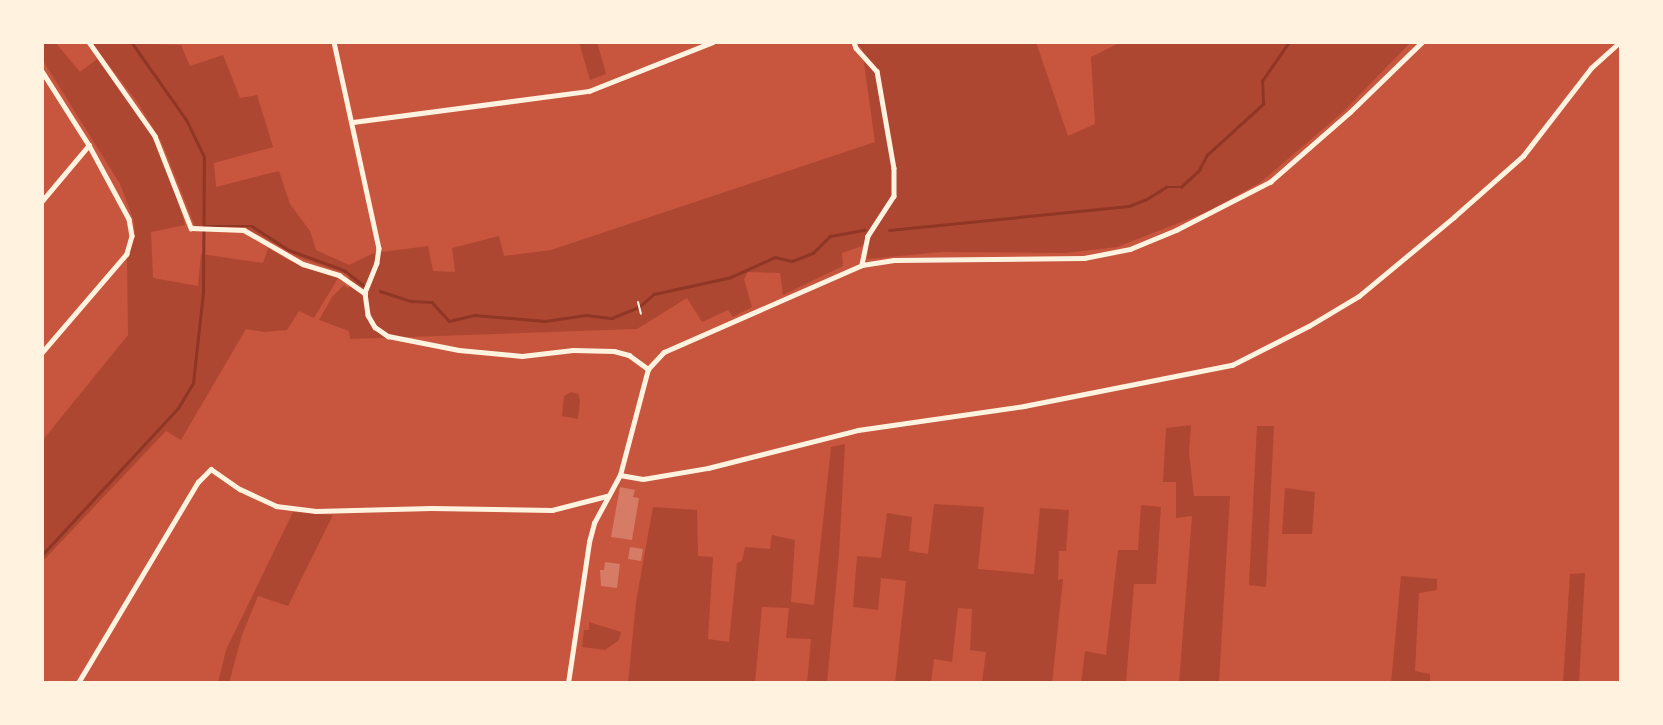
<!DOCTYPE html>
<html>
<head>
<meta charset="utf-8">
<style>
	body { margin:0 }
	#map { position:relative; width:1663px; height:725px; overflow:hidden; background:#c8553d; font-family:"Source Sans 3",sans-serif }
	div>[style] { position:absolute }
	[style*='--x'] { left:calc(var(--x)*1px); top:calc(var(--y)*1px); width:calc(var(--w)*1px); rotate:calc(var(--a)*1deg) }
	.green>* { inset:0; background:#ae4732 }
	.stream>* { height:2.5px; margin:-1.25px; padding:0 1.25px; transform-origin:1.25px; border-radius:1.25px; background:#8f3625 }
	.building>* { inset:0; background:#d67c66 }
	.path>* { height:2px; margin:-1px; padding:0 1px; transform-origin:1px; border-radius:1px; background:#fff3e0 }
	.minor>* { height:4.5px; margin:-2.25px; padding:0 2.25px; transform-origin:2.25px; border-radius:2.25px; background:#fff3e0 }
	span { translate:-50% -50%; white-space:nowrap; text-align:center; line-height:1.15; -webkit-text-stroke:5px #fff3e0; paint-order:stroke }
	.frame { position:absolute; inset:0; border:44px solid #fff3e0; pointer-events:none }
</style>
</head>
<body>
<div id="map">
	<div class="green">
		<i style="clip-path:polygon(42px 42px,55px 42px,80px 72px,97px 59px,133px 105px,155px 142px,176px 192px,185px 225px,151px 232px,153px 278px,198px 286px,201px 254px,263px 263px,268px 248px,290px 261px,338px 278px,314px 318px,299px 311px,287px 330px,264px 332px,246px 329px,181px 440px,166px 431px,42px 562px,42px 441px,128px 335px,127px 259px,135px 236px,134px 221px,120px 184px,42px 59px)"></i>
		<i style="clip-path:polygon(91px 42px,181px 45px,190px 66px,223px 55px,240px 98px,257px 95px,273px 147px,214px 163px,216px 187px,279px 171px,290px 204px,310px 231px,316px 250px,349px 265px,374px 253px,428px 246px,433px 271px,455px 272px,452px 248px,499px 236px,504px 256px,551px 250px,875px 142px,862px 49px,856px 42px,1036px 42px,1068px 136px,1095px 124px,1091px 57px,1121px 42px,1411px 42px,1343px 112px,1261px 182px,1207px 212px,1117px 247px,1065px 253px,942px 252px,867px 259px,868px 244px,842px 253px,843px 266px,783px 295px,780px 273px,748px 272px,744px 279px,752px 307px,733px 317px,728px 310px,702px 322px,687px 298px,637px 329px,350px 339px,349px 331px,319px 320px,332px 297px,344px 285px,349px 289px,349px 275px,298px 257px,243px 226px,195px 226px,162px 143px,138px 103px)"></i>
		<i style="clip-path:polygon(579px 42px,597px 42px,606px 74px,590px 80px)"></i>
		<i style="clip-path:polygon(571px 392px,578px 394px,580px 400px,578px 419px,562px 416px,564px 396px)"></i>
		<i style="clip-path:polygon(1191px 425px,1189px 452px,1194px 496px,1230px 496px,1219px 683px,1179px 683px,1192px 516px,1176px 518px,1176px 482px,1163px 482px,1166px 428px)"></i>
		<i style="clip-path:polygon(1257px 426px,1274px 426px,1266px 587px,1249px 585px)"></i>
		<i style="clip-path:polygon(845px 444px,839px 554px,827px 683px,807px 683px,811px 639px,786px 638px,789px 608px,762px 607px,755px 683px,628px 683px,636px 602px,653px 507px,697px 510px,698px 556px,713px 557px,708px 639px,729px 642px,737px 563px,742px 561px,745px 547px,770px 549px,772px 535px,795px 540px,791px 602px,814px 605px,831px 447px)"></i>
		<i style="clip-path:polygon(1285px 488px,1315px 492px,1312px 534px,1282px 534px)"></i>
		<i style="clip-path:polygon(934px 504px,984px 507px,978px 569px,1034px 574px,1040px 508px,1069px 510px,1066px 551px,1059px 551px,1058px 580px,1063px 579px,1052px 683px,982px 683px,986px 652px,970px 650px,972px 609px,958px 608px,952px 662px,934px 659px,931px 683px,895px 683px,906px 581px,881px 578px,878px 610px,853px 607px,857px 556px,881px 558px,887px 513px,912px 517px,909px 551px,928px 554px)"></i>
		<i style="clip-path:polygon(1141px 505px,1161px 507px,1156px 584px,1134px 584px,1126px 683px,1081px 683px,1085px 651px,1106px 655px,1118px 550px,1138px 550px)"></i>
		<i style="clip-path:polygon(293px 512px,333px 515px,288px 606px,258px 596px,242px 635px,229px 683px,218px 683px,226px 650px)"></i>
		<i style="clip-path:polygon(1585px 573px,1579px 683px,1563px 683px,1570px 574px)"></i>
		<i style="clip-path:polygon(1401px 576px,1437px 579px,1437px 590px,1419px 593px,1415px 671px,1430px 674px,1430px 683px,1391px 683px)"></i>
		<i style="clip-path:polygon(589px 622px,621px 632px,619px 640px,605px 650px,582px 647px,584px 630px,589px 630px)"></i>
	</div>
	<div class="stream">
		<i style="--x:204;--y:226;--w:48;--a:0"></i>
		<i style="--x:252;--y:226;--w:44;--a:33"></i>
		<i style="--x:289;--y:250;--w:59;--a:20"></i>
		<i style="--x:344;--y:270;--w:24;--a:38"></i>
		<i style="--x:889;--y:230;--w:241;--a:-5.7"></i>
		<i style="--x:1129;--y:206;--w:17;--a:-21"></i>
		<i style="--x:1145;--y:200;--w:25;--a:-32"></i>
		<i style="--x:1166;--y:187;--w:15;--a:0"></i>
		<i style="--x:1181;--y:187;--w:25;--a:-43"></i>
		<i style="--x:1199;--y:170;--w:17;--a:-62"></i>
		<i style="--x:1207;--y:155;--w:76;--a:-42.3"></i>
		<i style="--x:1263;--y:104;--w:23;--a:-92"></i>
		<i style="--x:1262;--y:81;--w:47;--a:-55.3"></i>
		<i style="--x:380;--y:291;--w:33;--a:18"></i>
		<i style="--x:411;--y:301;--w:21;--a:3"></i>
		<i style="--x:432;--y:302;--w:25;--a:48"></i>
		<i style="--x:449;--y:321;--w:27;--a:-13"></i>
		<i style="--x:475;--y:315;--w:70;--a:4.9"></i>
		<i style="--x:545;--y:321;--w:41;--a:-8.3"></i>
		<i style="--x:586;--y:315;--w:26;--a:7"></i>
		<i style="--x:612;--y:318;--w:29;--a:-22"></i>
		<i style="--x:639;--y:307;--w:20;--a:-41"></i>
		<i style="--x:654;--y:294;--w:79;--a:-12.4"></i>
		<i style="--x:731;--y:277;--w:48;--a:-24.4"></i>
		<i style="--x:775;--y:257;--w:17;--a:13"></i>
		<i style="--x:792;--y:261;--w:22;--a:-21"></i>
		<i style="--x:813;--y:253;--w:24;--a:-45"></i>
		<i style="--x:830;--y:236;--w:35;--a:-10"></i>
		<i style="--x:42;--y:555;--w:200;--a:-47.2"></i>
		<i style="--x:178;--y:408;--w:29;--a:-59"></i>
		<i style="--x:193;--y:383;--w:92;--a:-83.7"></i>
		<i style="--x:203;--y:292;--w:135;--a:-89.6"></i>
		<i style="--x:204;--y:157;--w:41;--a:-115.9"></i>
		<i style="--x:186;--y:120;--w:95;--a:-125.2"></i>
	</div>
	<div class="building">
		<i style="clip-path:polygon(620px 487px,635px 490px,633px 497px,639px 498px,632px 540px,611px 537px)"></i>
		<i style="clip-path:polygon(630px 547px,643px 549px,641px 561px,628px 559px)"></i>
		<i style="clip-path:polygon(605px 562px,620px 564px,617px 588px,601px 586px,600px 570px,604px 570px)"></i>
	</div>
	<div class="path">
		<i style="--x:638;--y:302;--w:12;--a:76"></i>
	</div>
	<div class="minor">
		<i style="--x:89;--y:42;--w:115;--a:54.9"></i>
		<i style="--x:155;--y:136;--w:99;--a:68.6"></i>
		<i style="--x:191;--y:228;--w:53;--a:2.2"></i>
		<i style="--x:244;--y:230;--w:68;--a:30"></i>
		<i style="--x:303;--y:264;--w:38;--a:17"></i>
		<i style="--x:339;--y:275;--w:32;--a:35"></i>
		<i style="--x:334;--y:42;--w:211;--a:77.7"></i>
		<i style="--x:379;--y:248;--w:15;--a:98"></i>
		<i style="--x:377;--y:263;--w:32;--a:112"></i>
		<i style="--x:365;--y:293;--w:22;--a:82"></i>
		<i style="--x:368;--y:315;--w:14;--a:60"></i>
		<i style="--x:375;--y:327;--w:16;--a:35"></i>
		<i style="--x:388;--y:336;--w:72;--a:11.2"></i>
		<i style="--x:459;--y:350;--w:63;--a:5.4"></i>
		<i style="--x:522;--y:356;--w:51;--a:-6.7"></i>
		<i style="--x:573;--y:350;--w:41;--a:1.4"></i>
		<i style="--x:614;--y:351;--w:16;--a:15"></i>
		<i style="--x:629;--y:355;--w:24;--a:36"></i>
		<i style="--x:854;--y:42;--w:6;--a:72"></i>
		<i style="--x:856;--y:48;--w:31;--a:48"></i>
		<i style="--x:877;--y:71;--w:98;--a:80.1"></i>
		<i style="--x:894;--y:168;--w:28;--a:90"></i>
		<i style="--x:894;--y:196;--w:48;--a:123"></i>
		<i style="--x:868;--y:236;--w:30;--a:102"></i>
		<i style="--x:42;--y:71;--w:88;--a:57.6"></i>
		<i style="--x:89;--y:145;--w:84;--a:61.6"></i>
		<i style="--x:129;--y:219;--w:17;--a:80"></i>
		<i style="--x:132;--y:236;--w:19;--a:106"></i>
		<i style="--x:127;--y:254;--w:130;--a:130.6"></i>
		<i style="--x:353;--y:122;--w:238;--a:-7.5"></i>
		<i style="--x:589;--y:91;--w:133;--a:-21.6"></i>
		<i style="--x:42;--y:201;--w:73;--a:-50"></i>
		<i style="--x:620;--y:475;--w:23;--a:10"></i>
		<i style="--x:643;--y:479;--w:66;--a:-9.6"></i>
		<i style="--x:708;--y:468;--w:155;--a:-14.2"></i>
		<i style="--x:858;--y:430;--w:168;--a:-8.2"></i>
		<i style="--x:1024;--y:406;--w:212;--a:-11.2"></i>
		<i style="--x:1232;--y:365;--w:86;--a:-26.9"></i>
		<i style="--x:1309;--y:326;--w:58;--a:-31"></i>
		<i style="--x:1359;--y:296;--w:124;--a:-39.7"></i>
		<i style="--x:1454;--y:217;--w:92;--a:-41.5"></i>
		<i style="--x:1523;--y:156;--w:111;--a:-52.3"></i>
		<i style="--x:1591;--y:68;--w:39;--a:-42"></i>
		<i style="--x:78;--y:683;--w:234;--a:-59.2"></i>
		<i style="--x:198;--y:482;--w:18;--a:-45"></i>
		<i style="--x:211;--y:469;--w:35;--a:35"></i>
		<i style="--x:240;--y:489;--w:40;--a:25"></i>
		<i style="--x:276;--y:506;--w:40;--a:7.1"></i>
		<i style="--x:316;--y:511;--w:115;--a:-1.5"></i>
		<i style="--x:431;--y:508;--w:121;--a:0.9"></i>
		<i style="--x:552;--y:510;--w:57;--a:-14.3"></i>
		<i style="--x:568;--y:683;--w:143;--a:-81.5"></i>
		<i style="--x:589;--y:542;--w:20;--a:-75"></i>
		<i style="--x:594;--y:523;--w:55;--a:-61.6"></i>
		<i style="--x:620;--y:475;--w:110;--a:-75.2"></i>
		<i style="--x:648;--y:369;--w:23;--a:-47"></i>
		<i style="--x:664;--y:352;--w:216;--a:-23.7"></i>
		<i style="--x:862;--y:265;--w:32;--a:-9"></i>
		<i style="--x:894;--y:260;--w:190;--a:-0.6"></i>
		<i style="--x:1084;--y:258;--w:47;--a:-11.1"></i>
		<i style="--x:1130;--y:249;--w:50;--a:-22.4"></i>
		<i style="--x:1176;--y:230;--w:106;--a:-27.1"></i>
		<i style="--x:1270;--y:182;--w:106;--a:-41.2"></i>
		<i style="--x:1350;--y:112;--w:100;--a:-44.2"></i>
	</div>
	<div class="frame"></div>
</div>
</body>
</html>
